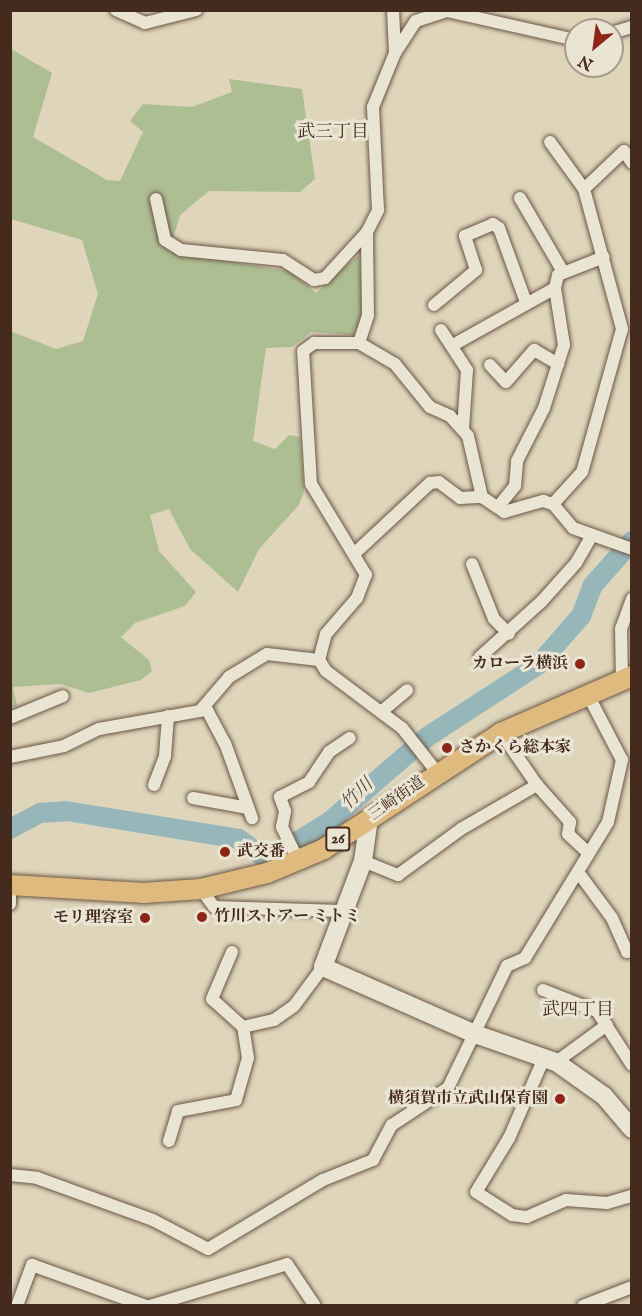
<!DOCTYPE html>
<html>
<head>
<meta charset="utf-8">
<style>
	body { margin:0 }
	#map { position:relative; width:642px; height:1316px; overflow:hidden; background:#ded5bb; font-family:"IM FELL English","Noto Serif JP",serif }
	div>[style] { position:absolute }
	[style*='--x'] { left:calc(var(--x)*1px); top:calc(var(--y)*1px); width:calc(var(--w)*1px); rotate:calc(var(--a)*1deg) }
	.green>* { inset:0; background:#aebe93 }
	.river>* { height:20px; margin:-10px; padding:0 10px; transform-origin:10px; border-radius:10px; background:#97b6ba }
	.roads { filter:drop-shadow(0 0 2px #6b5645) drop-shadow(0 0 2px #6b5645) }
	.street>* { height:12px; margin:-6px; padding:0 6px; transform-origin:6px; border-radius:6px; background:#eae4d3 }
	.secondary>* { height:18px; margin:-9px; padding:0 9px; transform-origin:9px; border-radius:9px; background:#eae4d3 }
	.primary>* { height:20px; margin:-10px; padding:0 10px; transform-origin:10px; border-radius:10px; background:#dfba7e }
	.dots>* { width:16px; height:16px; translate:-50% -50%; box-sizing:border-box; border:3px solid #eae4d3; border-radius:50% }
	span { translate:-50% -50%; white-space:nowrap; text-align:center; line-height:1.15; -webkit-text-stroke:6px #eae4d3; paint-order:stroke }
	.shield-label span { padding:2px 4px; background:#eae4d3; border:2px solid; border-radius:4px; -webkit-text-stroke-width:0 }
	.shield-label { font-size:15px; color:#452b1e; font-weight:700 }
	.poi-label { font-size:16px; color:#452b1e; font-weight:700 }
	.right { translate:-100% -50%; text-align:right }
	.left { translate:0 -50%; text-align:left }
	.street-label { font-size:16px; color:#452b1e }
	.neighbourhood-label { font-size:18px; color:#452b1e }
	.water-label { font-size:18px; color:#55473d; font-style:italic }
	.frame { position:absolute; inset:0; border:12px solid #452b1e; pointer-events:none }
	.north { position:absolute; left:564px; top:18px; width:60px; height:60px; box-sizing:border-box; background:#eae4d3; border:2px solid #a89a8b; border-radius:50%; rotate:209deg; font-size:16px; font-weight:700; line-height:24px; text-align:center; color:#452b1e }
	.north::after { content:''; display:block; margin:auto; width:21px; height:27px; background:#8f2418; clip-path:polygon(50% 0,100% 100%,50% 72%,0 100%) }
</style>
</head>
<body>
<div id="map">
	<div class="green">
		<i style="clip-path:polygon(11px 49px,52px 73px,33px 137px,107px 180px,120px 181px,143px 132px,130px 121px,143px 104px,192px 107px,232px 92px,229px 79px,302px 89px,315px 179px,300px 192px,209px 191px,180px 215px,173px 239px,177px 254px,289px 271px,316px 293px,359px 255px,365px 319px,353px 335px,311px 332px,292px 347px,266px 348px,253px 441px,275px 449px,289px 435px,300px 437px,304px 492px,298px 506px,259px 549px,238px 592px,190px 549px,169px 509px,150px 515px,159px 551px,196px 592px,185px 606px,135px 623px,121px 637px,149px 660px,152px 671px,141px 680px,89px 693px,60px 684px,13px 687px,17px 706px,11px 708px,10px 331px,56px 349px,83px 341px,98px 294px,82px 240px,11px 219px)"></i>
	</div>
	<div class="river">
		<i style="--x:10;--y:829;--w:34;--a:-28"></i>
		<i style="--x:40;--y:813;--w:26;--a:-4"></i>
		<i style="--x:66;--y:811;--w:175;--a:9.2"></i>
		<i style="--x:239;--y:839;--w:27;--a:36"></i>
		<i style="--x:261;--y:855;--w:19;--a:-9"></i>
		<i style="--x:280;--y:852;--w:57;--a:-31.5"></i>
		<i style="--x:329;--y:822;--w:130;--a:-40.9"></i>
		<i style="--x:427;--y:737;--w:132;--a:-33"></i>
		<i style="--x:538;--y:665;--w:65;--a:-48.7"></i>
		<i style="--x:581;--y:616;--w:33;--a:-69"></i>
		<i style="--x:593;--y:585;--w:59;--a:-48.4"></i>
	</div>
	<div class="roads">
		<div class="street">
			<i style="--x:116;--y:10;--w:32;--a:24"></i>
			<i style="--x:145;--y:23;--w:53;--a:-14.3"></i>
			<i style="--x:393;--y:10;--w:43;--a:87.3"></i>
			<i style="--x:612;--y:33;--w:21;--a:-17"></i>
			<i style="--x:550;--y:142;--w:58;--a:54.1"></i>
			<i style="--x:584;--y:189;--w:145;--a:74.8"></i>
			<i style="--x:622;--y:329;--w:148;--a:105.6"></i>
			<i style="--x:582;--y:472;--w:43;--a:132.2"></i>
			<i style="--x:553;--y:504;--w:31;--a:50"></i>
			<i style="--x:573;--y:528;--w:63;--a:19.6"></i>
			<i style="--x:584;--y:189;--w:55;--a:-43.5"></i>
			<i style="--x:624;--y:151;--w:14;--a:56"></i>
			<i style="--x:520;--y:198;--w:86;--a:59.8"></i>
			<i style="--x:156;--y:199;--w:42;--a:77.6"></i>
			<i style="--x:165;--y:240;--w:19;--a:32"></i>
			<i style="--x:181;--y:250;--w:102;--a:5.6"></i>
			<i style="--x:283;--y:260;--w:37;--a:33"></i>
			<i style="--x:314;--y:280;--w:11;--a:-10"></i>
			<i style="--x:325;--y:278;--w:62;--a:-47.6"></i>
			<i style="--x:434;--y:305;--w:55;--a:-39.8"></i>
			<i style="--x:476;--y:270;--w:36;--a:-108"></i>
			<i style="--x:465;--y:236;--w:30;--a:-23"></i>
			<i style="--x:493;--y:224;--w:7;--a:34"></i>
			<i style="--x:499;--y:228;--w:79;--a:70"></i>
			<i style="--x:441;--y:330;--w:48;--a:57"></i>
			<i style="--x:467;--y:370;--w:58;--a:93.9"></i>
			<i style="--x:359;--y:343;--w:28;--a:-72"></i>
			<i style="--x:368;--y:316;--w:84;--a:-90.7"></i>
			<i style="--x:367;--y:232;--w:25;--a:-63"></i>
			<i style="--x:378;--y:210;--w:103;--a:-92.8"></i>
			<i style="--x:373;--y:107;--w:58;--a:-67.8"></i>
			<i style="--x:395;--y:53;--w:38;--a:-57"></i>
			<i style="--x:416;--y:21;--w:33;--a:-18"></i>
			<i style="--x:447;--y:11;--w:132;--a:12.7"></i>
			<i style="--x:453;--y:345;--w:117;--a:-29.2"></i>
			<i style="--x:490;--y:365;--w:23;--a:47"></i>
			<i style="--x:506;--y:382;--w:43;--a:-48.8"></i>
			<i style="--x:534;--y:350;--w:28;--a:30"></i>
			<i style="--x:498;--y:507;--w:27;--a:-51"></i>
			<i style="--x:515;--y:486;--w:25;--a:-85"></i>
			<i style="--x:517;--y:461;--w:59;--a:-63"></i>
			<i style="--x:544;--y:408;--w:66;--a:-72.4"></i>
			<i style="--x:564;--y:345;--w:58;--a:-99"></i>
			<i style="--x:555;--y:288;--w:13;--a:-77"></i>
			<i style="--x:558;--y:275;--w:49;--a:-21.4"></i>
			<i style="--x:355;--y:553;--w:103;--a:-43"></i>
			<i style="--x:430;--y:483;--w:9;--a:-6"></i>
			<i style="--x:439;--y:482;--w:26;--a:37"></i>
			<i style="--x:460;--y:498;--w:22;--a:-3"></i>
			<i style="--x:482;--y:497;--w:27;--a:34"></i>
			<i style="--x:504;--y:512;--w:41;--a:-15.8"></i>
			<i style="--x:543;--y:501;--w:10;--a:17"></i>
			<i style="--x:472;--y:564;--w:59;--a:68.2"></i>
			<i style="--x:494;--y:619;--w:21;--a:45"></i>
			<i style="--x:480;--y:657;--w:84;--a:-42.1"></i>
			<i style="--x:542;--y:601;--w:51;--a:-48.2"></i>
			<i style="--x:576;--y:563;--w:30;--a:-60"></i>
			<i style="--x:622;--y:680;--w:51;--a:-91.1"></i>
			<i style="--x:621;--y:629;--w:32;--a:-70"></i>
			<i style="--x:206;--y:708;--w:40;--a:62"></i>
			<i style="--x:225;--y:743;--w:80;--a:70.2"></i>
			<i style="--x:381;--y:712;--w:34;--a:-40"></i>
			<i style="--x:10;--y:718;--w:57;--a:-22.5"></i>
			<i style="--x:501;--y:733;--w:63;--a:55.3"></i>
			<i style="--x:10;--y:757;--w:55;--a:-11.5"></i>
			<i style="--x:64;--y:746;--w:39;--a:-26"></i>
			<i style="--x:99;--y:729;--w:103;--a:-10.1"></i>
			<i style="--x:200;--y:711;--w:45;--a:-49.5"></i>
			<i style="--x:229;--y:677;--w:44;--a:-31.2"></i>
			<i style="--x:267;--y:654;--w:52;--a:6.6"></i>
			<i style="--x:436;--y:771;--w:55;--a:-128.3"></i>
			<i style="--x:402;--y:728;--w:95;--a:-143.1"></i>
			<i style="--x:326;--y:671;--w:13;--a:-122"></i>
			<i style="--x:319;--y:660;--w:27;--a:-75"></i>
			<i style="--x:326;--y:634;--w:48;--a:-49.3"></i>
			<i style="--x:357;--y:598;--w:25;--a:-69"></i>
			<i style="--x:366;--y:575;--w:106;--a:-121.1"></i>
			<i style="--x:311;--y:484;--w:133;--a:-93.4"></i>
			<i style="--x:303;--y:351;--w:14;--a:-36"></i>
			<i style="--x:314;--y:343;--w:45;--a:0"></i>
			<i style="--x:359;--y:343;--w:42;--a:30.3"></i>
			<i style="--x:395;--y:364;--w:55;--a:50.9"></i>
			<i style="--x:430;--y:407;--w:22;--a:24"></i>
			<i style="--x:450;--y:416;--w:27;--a:48"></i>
			<i style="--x:468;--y:436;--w:63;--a:77.1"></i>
			<i style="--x:154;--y:785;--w:31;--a:-69"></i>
			<i style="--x:165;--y:756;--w:40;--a:-85.7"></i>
			<i style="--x:193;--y:798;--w:56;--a:10.3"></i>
			<i style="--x:298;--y:860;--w:37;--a:-116"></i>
			<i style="--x:282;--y:827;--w:16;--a:-79"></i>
			<i style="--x:285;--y:811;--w:15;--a:-110"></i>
			<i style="--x:280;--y:797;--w:33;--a:-27"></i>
			<i style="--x:309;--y:782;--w:36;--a:-56"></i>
			<i style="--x:329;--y:752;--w:25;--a:-34"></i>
			<i style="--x:363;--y:861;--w:38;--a:22"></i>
			<i style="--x:398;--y:875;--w:78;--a:-36.1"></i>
			<i style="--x:461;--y:829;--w:88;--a:-30.1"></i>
			<i style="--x:537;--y:785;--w:50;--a:48.3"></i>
			<i style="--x:570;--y:822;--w:12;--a:99"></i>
			<i style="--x:568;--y:834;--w:25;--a:43"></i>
			<i style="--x:578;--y:872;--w:57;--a:53.5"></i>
			<i style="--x:612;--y:918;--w:37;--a:66"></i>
			<i style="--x:627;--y:952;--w:5;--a:-22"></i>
			<i style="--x:201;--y:889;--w:22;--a:54"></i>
			<i style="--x:214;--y:907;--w:127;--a:1.8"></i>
			<i style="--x:10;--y:897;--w:7;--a:90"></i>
			<i style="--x:232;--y:952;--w:51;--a:113.1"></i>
			<i style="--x:212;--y:999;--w:42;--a:42.1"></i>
			<i style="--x:243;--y:1027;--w:32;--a:-13"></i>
			<i style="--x:274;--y:1020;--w:24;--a:-35"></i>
			<i style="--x:294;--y:1006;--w:49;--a:-53.4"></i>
			<i style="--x:543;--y:990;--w:58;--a:21.3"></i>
			<i style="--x:597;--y:1011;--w:64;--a:57.1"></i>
			<i style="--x:544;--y:1058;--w:87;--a:113.6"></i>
			<i style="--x:509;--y:1138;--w:63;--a:121.4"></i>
			<i style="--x:476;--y:1192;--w:43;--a:32.6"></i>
			<i style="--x:512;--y:1215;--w:15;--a:8"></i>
			<i style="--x:527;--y:1217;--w:43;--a:-23.6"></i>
			<i style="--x:566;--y:1200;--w:41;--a:4.2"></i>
			<i style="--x:607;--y:1203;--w:26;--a:-16"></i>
			<i style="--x:556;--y:1062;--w:63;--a:-36"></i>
			<i style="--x:169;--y:1141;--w:31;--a:-73"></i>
			<i style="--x:178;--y:1111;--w:59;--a:-10.7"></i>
			<i style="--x:236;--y:1100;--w:44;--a:-74.1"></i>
			<i style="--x:248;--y:1058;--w:31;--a:-99"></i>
			<i style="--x:10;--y:1175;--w:27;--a:6"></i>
			<i style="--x:37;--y:1178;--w:123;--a:19.9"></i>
			<i style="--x:153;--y:1220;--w:62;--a:27.8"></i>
			<i style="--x:208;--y:1249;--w:134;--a:-31"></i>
			<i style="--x:323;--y:1180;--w:54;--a:-21.8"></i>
			<i style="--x:373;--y:1160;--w:40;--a:-62"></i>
			<i style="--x:392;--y:1125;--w:67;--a:-33.5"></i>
			<i style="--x:448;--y:1088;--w:136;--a:-64.2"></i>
			<i style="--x:507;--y:966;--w:20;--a:-24"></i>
			<i style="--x:525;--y:958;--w:159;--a:-58.6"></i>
			<i style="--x:608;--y:822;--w:64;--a:-77.3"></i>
			<i style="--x:622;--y:760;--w:76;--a:-117.6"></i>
			<i style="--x:17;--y:1306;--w:44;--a:-69.9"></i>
			<i style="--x:32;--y:1265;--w:121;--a:19.8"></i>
			<i style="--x:150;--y:1306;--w:143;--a:-17"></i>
			<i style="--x:287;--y:1264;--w:50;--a:56.3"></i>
			<i style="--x:583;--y:1306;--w:53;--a:-21.2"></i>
		</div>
		<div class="secondary">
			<i style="--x:369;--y:818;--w:43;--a:97.9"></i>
			<i style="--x:363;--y:861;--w:113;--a:110.7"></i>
			<i style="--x:323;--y:967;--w:166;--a:23.8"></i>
			<i style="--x:475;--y:1034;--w:86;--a:19.1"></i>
			<i style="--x:556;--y:1062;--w:59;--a:35.3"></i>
			<i style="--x:604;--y:1096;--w:43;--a:49.7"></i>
		</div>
		<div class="primary">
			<i style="--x:10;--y:885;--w:133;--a:3.4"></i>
			<i style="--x:143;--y:893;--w:58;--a:-3.9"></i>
			<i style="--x:201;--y:889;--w:68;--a:-13.6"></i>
			<i style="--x:267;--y:873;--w:62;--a:-22.8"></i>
			<i style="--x:324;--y:849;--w:212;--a:-33.2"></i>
			<i style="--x:501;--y:733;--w:143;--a:-23.5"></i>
		</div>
	</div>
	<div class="dots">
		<i style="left:580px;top:664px;background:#8f2418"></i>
		<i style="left:447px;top:748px;background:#8f2418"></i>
		<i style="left:225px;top:852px;background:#8f2418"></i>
		<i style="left:202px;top:917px;background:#8f2418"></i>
		<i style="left:145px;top:918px;background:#8f2418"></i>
		<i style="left:560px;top:1099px;background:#8f2418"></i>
	</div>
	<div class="shield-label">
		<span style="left:338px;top:839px">26</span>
	</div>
	<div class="poi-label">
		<span class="right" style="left:568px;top:664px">カローラ横浜</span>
		<span class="left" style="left:459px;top:748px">さかくら総本家</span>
		<span class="left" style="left:237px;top:852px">武交番</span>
		<span class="left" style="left:214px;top:917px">竹川ストアー ミトミ</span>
		<span class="right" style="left:133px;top:918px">モリ理容室</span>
		<span class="right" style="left:548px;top:1099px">横須賀市立武山保育園</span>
	</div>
	<div class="street-label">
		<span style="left:397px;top:799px;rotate:-35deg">三崎街道</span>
	</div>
	<div class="neighbourhood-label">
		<span style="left:333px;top:133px">武三丁目</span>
		<span style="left:578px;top:1011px">武四丁目</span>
	</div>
	<div class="water-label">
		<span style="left:358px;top:795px;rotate:-44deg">竹川</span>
	</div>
	<div class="frame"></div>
	<div class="north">N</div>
</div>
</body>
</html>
